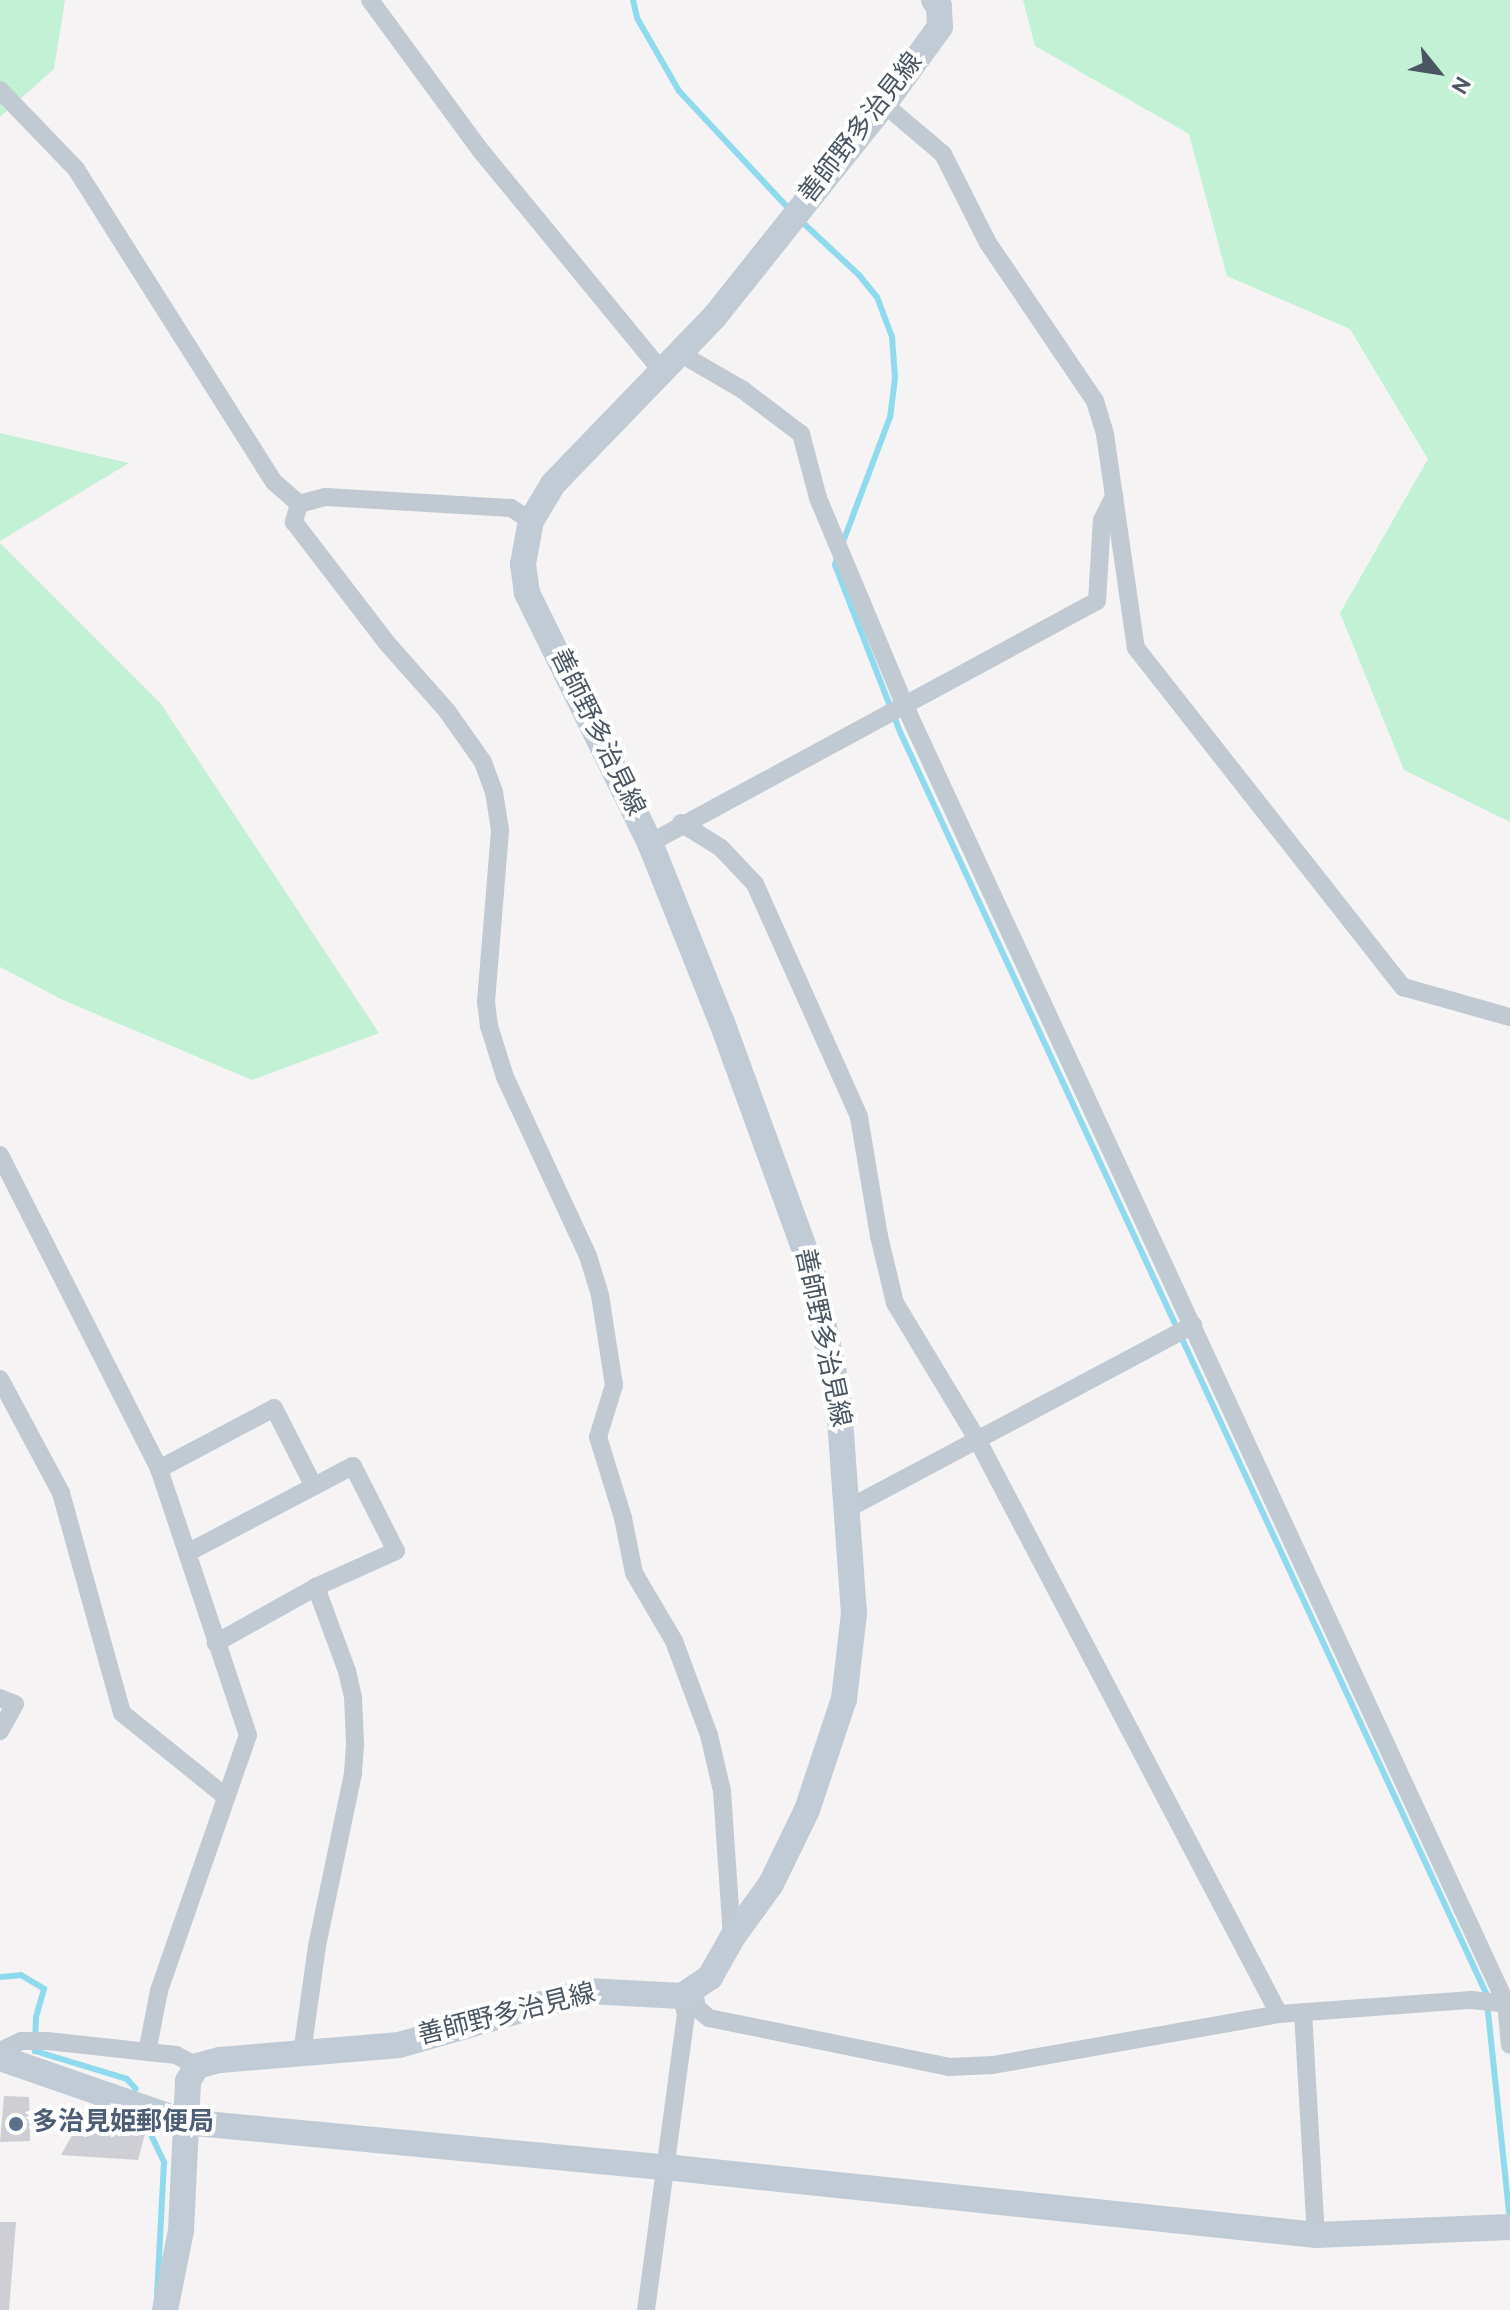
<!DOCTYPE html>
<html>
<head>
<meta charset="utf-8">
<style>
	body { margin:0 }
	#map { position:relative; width:1510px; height:2310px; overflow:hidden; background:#f5f3f3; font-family:Overpass,"Noto Sans JP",sans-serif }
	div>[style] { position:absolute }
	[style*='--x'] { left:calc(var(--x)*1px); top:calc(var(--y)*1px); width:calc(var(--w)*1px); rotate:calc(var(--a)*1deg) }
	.green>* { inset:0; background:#c3f1d5 }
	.stream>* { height:6px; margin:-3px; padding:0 3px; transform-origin:3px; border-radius:3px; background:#90daee }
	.building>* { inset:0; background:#cdcfd5 }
	.street>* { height:18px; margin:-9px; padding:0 9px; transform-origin:9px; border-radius:9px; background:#c1cad2 }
	.secondary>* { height:26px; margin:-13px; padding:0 13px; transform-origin:13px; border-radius:13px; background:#c1cbd6 }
	.dots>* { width:22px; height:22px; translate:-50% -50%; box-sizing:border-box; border:4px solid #fff; border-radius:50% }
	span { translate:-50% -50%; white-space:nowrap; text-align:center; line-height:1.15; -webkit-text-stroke:8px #fff; paint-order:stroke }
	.street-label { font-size:26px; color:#4a5661 }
	.service-label { font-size:26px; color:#4e5e75; font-weight:700 }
	.left { translate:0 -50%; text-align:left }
	.north { position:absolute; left:1398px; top:32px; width:80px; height:80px; -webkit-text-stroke:6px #fff; paint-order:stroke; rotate:120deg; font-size:22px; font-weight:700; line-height:32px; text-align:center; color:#4a5661 }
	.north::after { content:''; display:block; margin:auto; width:28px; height:36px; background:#4a5661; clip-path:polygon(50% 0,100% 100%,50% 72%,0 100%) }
</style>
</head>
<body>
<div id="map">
	<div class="green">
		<i style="clip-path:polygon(0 0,65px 0,54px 69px,0 117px)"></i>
		<i style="clip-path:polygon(1023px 0,1510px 0,1510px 822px,1404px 770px,1340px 613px,1428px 459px,1350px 329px,1227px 276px,1189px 134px,1035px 46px)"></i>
		<i style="clip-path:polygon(0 433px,129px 463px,0 541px)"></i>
		<i style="clip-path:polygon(0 543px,161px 704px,379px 1033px,252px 1080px,63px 1000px,0 967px)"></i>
	</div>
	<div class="stream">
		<i style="--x:633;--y:0;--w:18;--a:77"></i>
		<i style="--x:637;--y:18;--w:84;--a:60.1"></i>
		<i style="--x:679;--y:91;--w:166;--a:47"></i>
		<i style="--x:800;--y:220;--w:81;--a:43"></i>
		<i style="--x:859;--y:275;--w:28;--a:51"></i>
		<i style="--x:877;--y:297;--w:43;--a:69.4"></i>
		<i style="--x:892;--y:337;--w:41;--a:85.8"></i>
		<i style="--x:895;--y:378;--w:39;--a:97"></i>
		<i style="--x:890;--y:417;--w:137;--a:110.6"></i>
		<i style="--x:838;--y:555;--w:10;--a:107"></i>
		<i style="--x:835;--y:565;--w:181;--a:68.7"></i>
		<i style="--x:901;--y:734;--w:1388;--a:65.08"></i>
		<i style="--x:1486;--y:1993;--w:228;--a:84"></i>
		<i style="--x:0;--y:1977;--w:21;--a:-5"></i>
		<i style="--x:21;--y:1975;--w:27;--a:31"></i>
		<i style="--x:44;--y:1989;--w:29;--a:106"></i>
		<i style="--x:36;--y:2017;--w:34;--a:92"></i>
		<i style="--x:35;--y:2051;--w:96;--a:16.9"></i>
		<i style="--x:127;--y:2079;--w:13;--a:48"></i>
		<i style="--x:144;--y:2120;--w:47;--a:64.5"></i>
		<i style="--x:164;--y:2162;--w:134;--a:93"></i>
	</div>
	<div class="building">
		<i style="clip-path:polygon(4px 2096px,29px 2097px,30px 2141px,0 2142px)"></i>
		<i style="clip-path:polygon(88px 2107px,146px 2130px,138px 2160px,61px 2155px)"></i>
		<i style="clip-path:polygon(0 2222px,16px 2222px,9px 2310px,0 2310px)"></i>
	</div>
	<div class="street">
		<i style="--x:370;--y:0;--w:187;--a:53.7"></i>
		<i style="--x:481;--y:151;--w:285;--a:50.6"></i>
		<i style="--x:0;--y:90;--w:110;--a:46.1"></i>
		<i style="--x:76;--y:169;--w:370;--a:57.7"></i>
		<i style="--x:274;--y:482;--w:33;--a:41"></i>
		<i style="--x:884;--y:104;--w:77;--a:40.3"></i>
		<i style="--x:943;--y:154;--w:100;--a:63.2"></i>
		<i style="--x:988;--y:243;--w:191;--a:55.9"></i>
		<i style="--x:1095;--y:401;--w:34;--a:73"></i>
		<i style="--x:1105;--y:434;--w:216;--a:81.8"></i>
		<i style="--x:1136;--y:648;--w:432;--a:51.8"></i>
		<i style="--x:1403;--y:987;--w:111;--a:15.7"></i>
		<i style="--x:681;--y:354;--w:72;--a:30.1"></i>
		<i style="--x:743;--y:390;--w:73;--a:37.2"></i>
		<i style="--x:801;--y:434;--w:66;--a:75.1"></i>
		<i style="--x:818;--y:498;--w:223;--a:67.3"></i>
		<i style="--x:904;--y:704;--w:1432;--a:65.14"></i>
		<i style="--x:1506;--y:2003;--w:42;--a:84.6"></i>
		<i style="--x:299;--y:504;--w:19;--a:106"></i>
		<i style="--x:294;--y:522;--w:151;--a:52.5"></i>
		<i style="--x:386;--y:642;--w:92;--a:48.5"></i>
		<i style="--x:447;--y:711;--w:62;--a:54.8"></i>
		<i style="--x:483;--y:762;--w:32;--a:70"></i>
		<i style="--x:494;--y:792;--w:39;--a:81"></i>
		<i style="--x:500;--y:831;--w:172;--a:94.7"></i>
		<i style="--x:486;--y:1002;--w:24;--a:83"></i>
		<i style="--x:489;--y:1026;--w:53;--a:72.6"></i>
		<i style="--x:505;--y:1077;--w:197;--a:65.1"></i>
		<i style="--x:588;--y:1256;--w:41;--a:72.9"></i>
		<i style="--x:600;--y:1295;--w:91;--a:81.2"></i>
		<i style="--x:614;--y:1385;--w:54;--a:107.1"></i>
		<i style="--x:598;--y:1437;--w:85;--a:72.8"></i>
		<i style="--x:623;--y:1518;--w:56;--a:78.7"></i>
		<i style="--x:634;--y:1573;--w:79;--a:59.5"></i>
		<i style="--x:674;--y:1641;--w:100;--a:69.6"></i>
		<i style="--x:709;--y:1735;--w:57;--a:76.9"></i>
		<i style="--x:722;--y:1791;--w:147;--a:86.1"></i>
		<i style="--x:299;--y:504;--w:28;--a:-15"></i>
		<i style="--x:326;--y:497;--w:185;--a:3.4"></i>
		<i style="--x:511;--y:508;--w:24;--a:33"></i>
		<i style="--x:681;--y:823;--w:47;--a:32"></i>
		<i style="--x:721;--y:848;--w:50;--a:46.6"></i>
		<i style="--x:755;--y:884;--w:255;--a:65.9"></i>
		<i style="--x:859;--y:1117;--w:121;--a:80.5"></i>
		<i style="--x:879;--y:1236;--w:69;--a:76.6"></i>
		<i style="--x:895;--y:1303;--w:159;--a:58.9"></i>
		<i style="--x:977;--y:1439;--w:649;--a:62.29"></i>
		<i style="--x:650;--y:843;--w:508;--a:-28.43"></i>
		<i style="--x:1097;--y:601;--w:81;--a:-86.5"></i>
		<i style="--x:1102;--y:520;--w:27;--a:-63"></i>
		<i style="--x:0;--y:1155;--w:352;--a:63.1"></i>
		<i style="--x:159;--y:1469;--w:280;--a:71.5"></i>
		<i style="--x:248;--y:1735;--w:271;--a:109.2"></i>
		<i style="--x:159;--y:1991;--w:62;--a:101.1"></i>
		<i style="--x:0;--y:1379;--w:129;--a:61.8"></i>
		<i style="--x:61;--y:1493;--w:228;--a:74.5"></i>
		<i style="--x:122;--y:1713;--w:132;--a:38.9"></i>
		<i style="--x:159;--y:1469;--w:130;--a:-27.9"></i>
		<i style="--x:274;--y:1408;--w:86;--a:63.1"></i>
		<i style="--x:849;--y:1508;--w:390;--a:-28"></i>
		<i style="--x:187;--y:1553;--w:187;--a:-27.7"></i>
		<i style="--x:353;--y:1466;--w:95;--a:63.2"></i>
		<i style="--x:396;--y:1551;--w:88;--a:155.8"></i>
		<i style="--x:316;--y:1587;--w:115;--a:150.8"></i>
		<i style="--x:0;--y:1698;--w:16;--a:22"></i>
		<i style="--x:15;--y:1704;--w:31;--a:119"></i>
		<i style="--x:694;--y:1990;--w:18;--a:81"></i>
		<i style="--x:697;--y:2008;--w:16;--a:40"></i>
		<i style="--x:709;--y:2018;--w:245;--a:11.5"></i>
		<i style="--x:949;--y:2067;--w:44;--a:-2.6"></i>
		<i style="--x:993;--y:2065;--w:291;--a:-10.1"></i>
		<i style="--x:1279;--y:2014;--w:193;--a:-4.2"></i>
		<i style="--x:1471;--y:2000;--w:39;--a:6"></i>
		<i style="--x:1303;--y:2012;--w:223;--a:86.7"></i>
		<i style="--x:0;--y:2051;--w:23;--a:-25"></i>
		<i style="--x:21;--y:2041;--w:26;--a:0"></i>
		<i style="--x:47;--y:2041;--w:130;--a:6.2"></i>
		<i style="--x:176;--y:2055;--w:24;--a:28"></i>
		<i style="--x:302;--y:2053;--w:108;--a:-82"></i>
		<i style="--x:317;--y:1946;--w:177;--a:-78.2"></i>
		<i style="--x:353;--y:1773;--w:30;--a:-86"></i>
		<i style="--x:355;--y:1743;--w:46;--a:-92.5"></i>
		<i style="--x:353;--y:1697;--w:27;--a:-103"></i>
		<i style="--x:347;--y:1671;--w:90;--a:-110.3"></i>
		<i style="--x:646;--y:2310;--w:298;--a:-82.3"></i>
		<i style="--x:686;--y:2015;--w:19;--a:-102"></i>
	</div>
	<div class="secondary">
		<i style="--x:0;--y:2058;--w:196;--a:19.1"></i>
		<i style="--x:185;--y:2122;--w:482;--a:5.4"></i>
		<i style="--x:665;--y:2167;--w:655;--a:5.96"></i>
		<i style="--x:1316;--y:2235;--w:194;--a:-2.4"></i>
		<i style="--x:165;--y:2310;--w:81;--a:-78.6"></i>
		<i style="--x:181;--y:2231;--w:150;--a:-87.3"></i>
		<i style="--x:188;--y:2081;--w:17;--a:-59"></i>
		<i style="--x:197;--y:2066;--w:24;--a:-15"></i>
		<i style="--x:220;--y:2060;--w:180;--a:-4.8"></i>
		<i style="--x:399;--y:2045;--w:196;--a:-16"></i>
		<i style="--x:587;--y:1991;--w:95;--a:3"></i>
		<i style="--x:682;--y:1996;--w:34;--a:-34"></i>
		<i style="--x:710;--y:1977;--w:45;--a:-60.6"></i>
		<i style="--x:732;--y:1938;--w:67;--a:-54.2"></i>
		<i style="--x:771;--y:1884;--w:82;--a:-64.1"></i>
		<i style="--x:807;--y:1810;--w:117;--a:-71.6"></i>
		<i style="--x:844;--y:1699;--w:86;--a:-83.3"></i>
		<i style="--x:854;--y:1614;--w:223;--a:-94.1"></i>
		<i style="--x:838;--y:1392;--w:128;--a:-102.2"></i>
		<i style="--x:811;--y:1267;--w:260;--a:-110"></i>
		<i style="--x:722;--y:1023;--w:194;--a:-111.8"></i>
		<i style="--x:650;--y:843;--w:279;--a:-116.2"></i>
		<i style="--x:527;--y:593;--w:29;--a:-98"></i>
		<i style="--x:523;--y:564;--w:44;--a:-79.5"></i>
		<i style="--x:531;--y:521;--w:43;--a:-59.3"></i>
		<i style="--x:553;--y:484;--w:233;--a:-46"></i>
		<i style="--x:715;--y:316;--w:271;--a:-51.4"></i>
		<i style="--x:884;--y:104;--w:95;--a:-54"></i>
		<i style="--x:940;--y:27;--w:21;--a:-93"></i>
		<i style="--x:939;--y:6;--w:8;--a:-130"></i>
	</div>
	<div class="dots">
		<i style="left:16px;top:2124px;background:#5c6f8a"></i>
	</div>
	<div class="street-label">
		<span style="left:862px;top:129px;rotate:-52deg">善師野多治見線</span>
		<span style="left:596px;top:733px;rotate:64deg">善師野多治見線</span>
		<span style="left:821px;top:1338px;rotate:78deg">善師野多治見線</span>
		<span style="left:507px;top:2016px;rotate:-14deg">善師野多治見線</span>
	</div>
	<div class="service-label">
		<span class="left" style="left:32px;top:2124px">多治見姫郵便局</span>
	</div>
	<div class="north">N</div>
</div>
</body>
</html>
